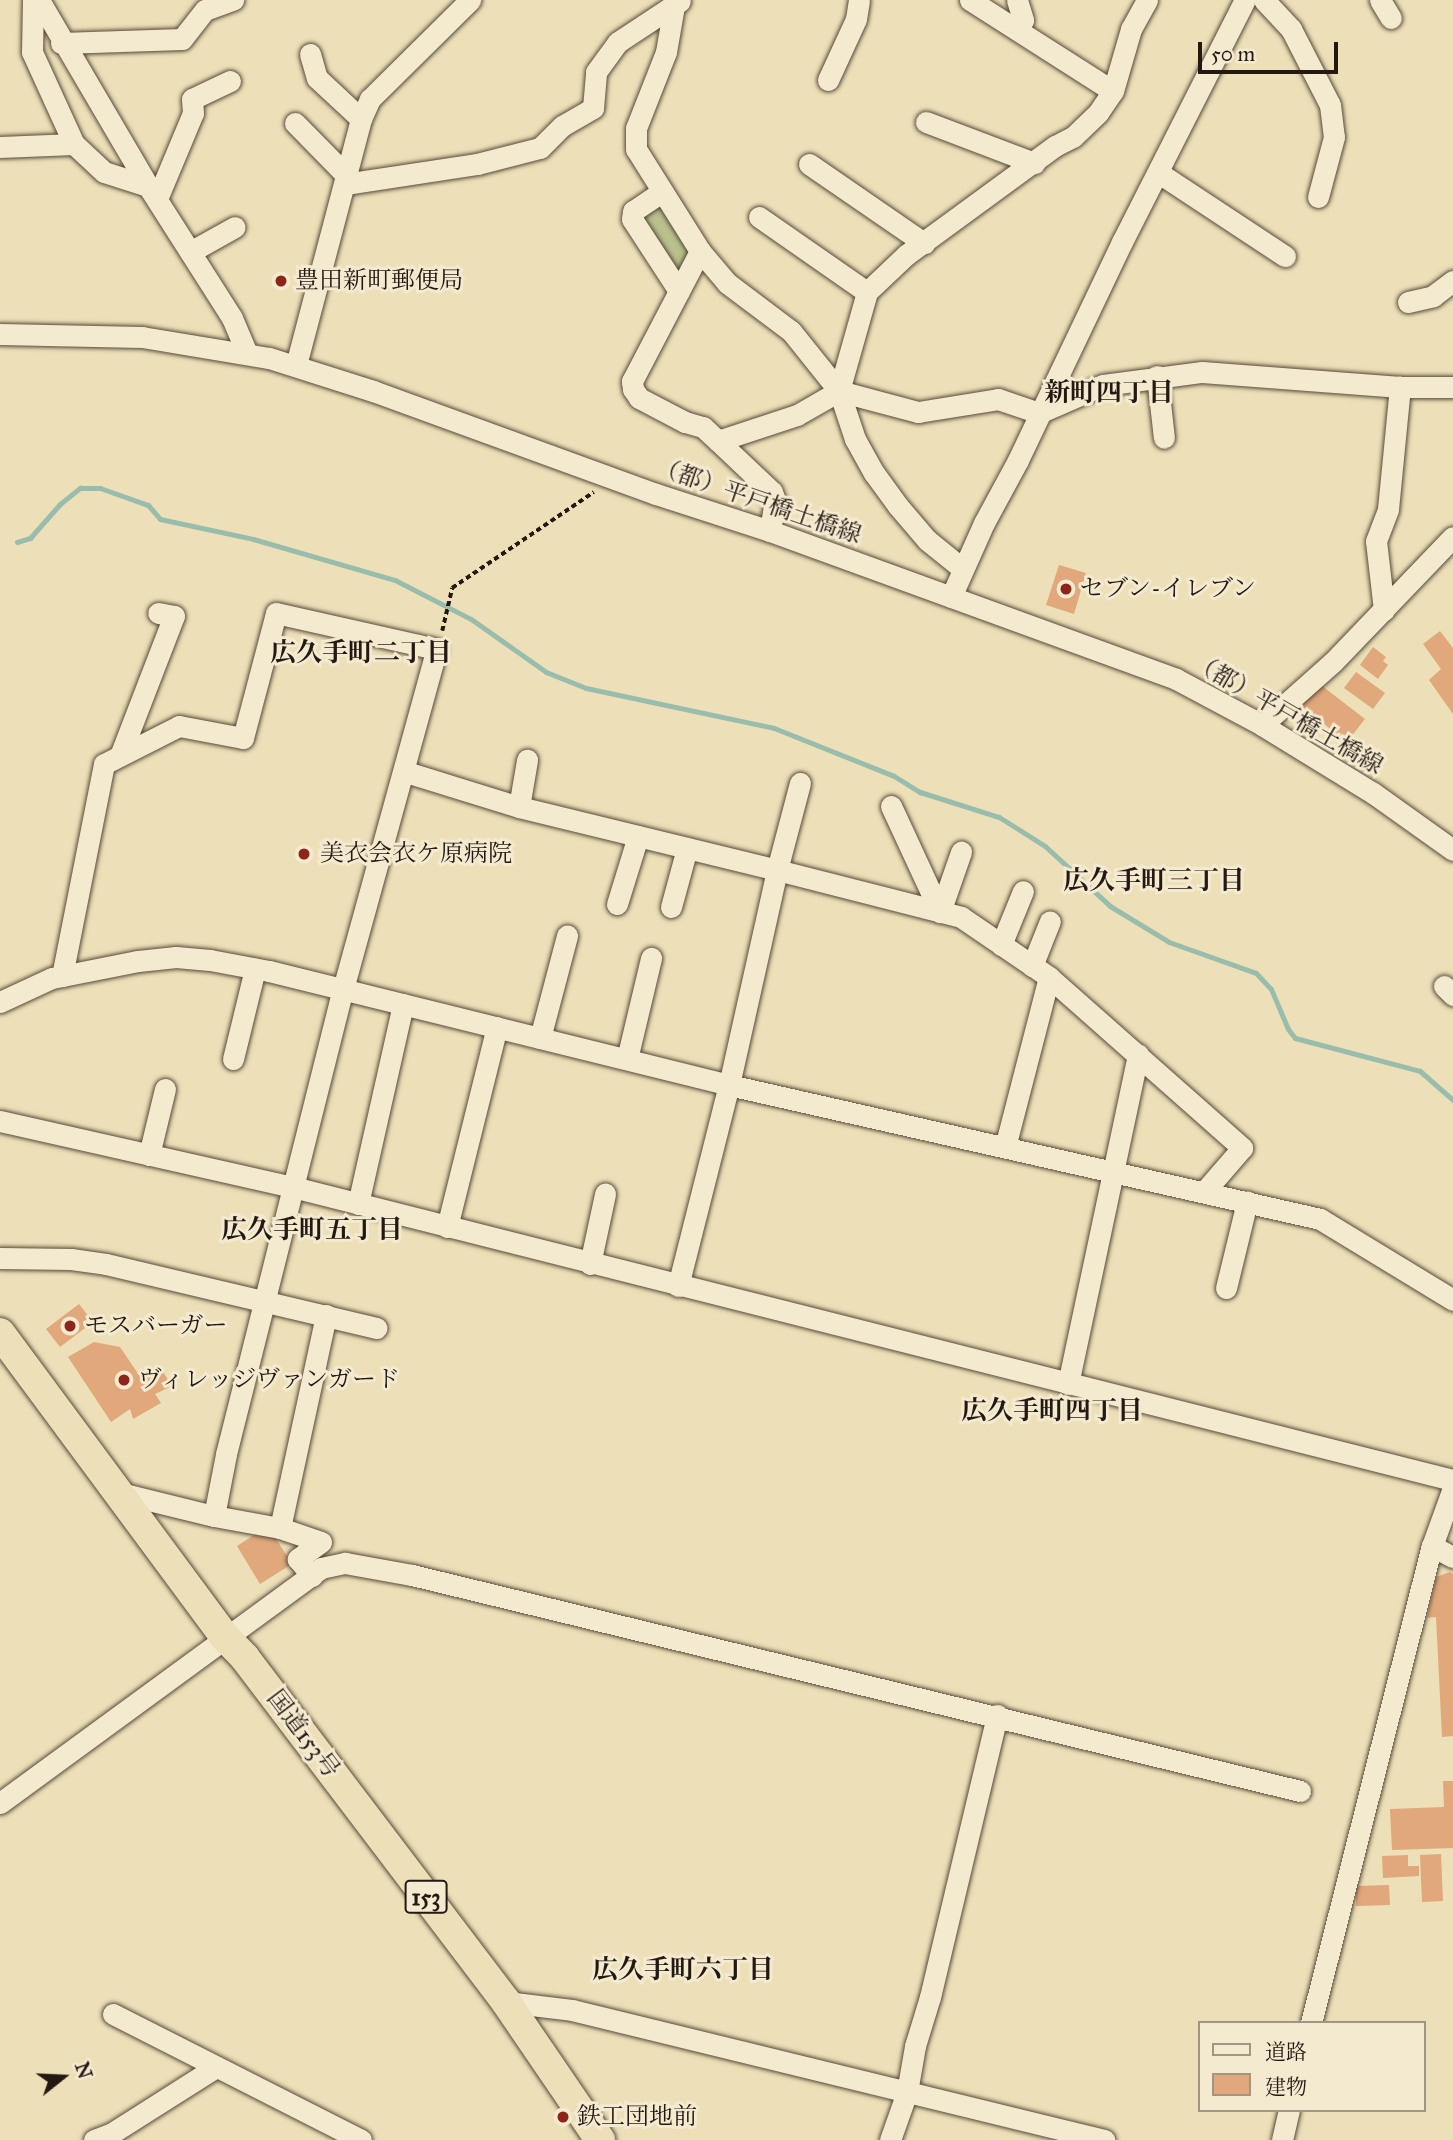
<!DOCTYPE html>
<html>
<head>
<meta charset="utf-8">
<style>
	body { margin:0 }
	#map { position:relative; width:1453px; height:2140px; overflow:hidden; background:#eddfb7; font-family:"IM FELL Great Primer","Noto Serif JP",serif }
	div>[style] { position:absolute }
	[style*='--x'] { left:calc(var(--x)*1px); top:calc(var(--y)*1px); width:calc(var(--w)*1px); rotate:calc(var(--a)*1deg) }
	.green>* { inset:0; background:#bac18d }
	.stream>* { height:5px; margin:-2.5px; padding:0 2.5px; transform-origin:2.5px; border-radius:2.5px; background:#99bdac }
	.building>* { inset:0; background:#e0a87b }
	.path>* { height:3.5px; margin-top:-1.75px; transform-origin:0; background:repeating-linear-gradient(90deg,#241812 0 5px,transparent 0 8.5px) }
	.roads { filter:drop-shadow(0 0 2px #564a3b) drop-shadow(0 0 2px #564a3b) }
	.minor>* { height:21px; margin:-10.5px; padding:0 10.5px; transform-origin:10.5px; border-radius:10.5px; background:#f3ead0 }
	.highway>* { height:30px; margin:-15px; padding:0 15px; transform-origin:15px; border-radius:15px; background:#eddfb7 }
	.dots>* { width:19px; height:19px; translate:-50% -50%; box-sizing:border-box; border:4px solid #f3ead0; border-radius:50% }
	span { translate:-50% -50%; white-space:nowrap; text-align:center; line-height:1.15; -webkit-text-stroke:6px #f3ead0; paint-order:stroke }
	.shield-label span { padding:2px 5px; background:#f3ead0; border:2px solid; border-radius:5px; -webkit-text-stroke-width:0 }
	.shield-label { font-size:23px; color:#241812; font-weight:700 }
	.poi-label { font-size:24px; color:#241812 }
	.left { translate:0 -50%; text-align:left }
	.street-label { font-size:24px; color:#241812 }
	.neighbourhood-label { font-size:26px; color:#241812; font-weight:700 }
	.legend { position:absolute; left:1198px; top:2021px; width:228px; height:91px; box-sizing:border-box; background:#f3ead0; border:2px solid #a09684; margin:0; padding:9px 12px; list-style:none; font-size:21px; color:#241812 }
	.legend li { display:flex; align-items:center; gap:14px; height:35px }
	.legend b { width:35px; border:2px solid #a09684 }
	.north { position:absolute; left:28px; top:2042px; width:70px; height:70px; -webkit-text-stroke:5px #f3ead0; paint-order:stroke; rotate:72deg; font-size:19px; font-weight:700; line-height:28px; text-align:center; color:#241812 }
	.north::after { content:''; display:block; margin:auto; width:24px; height:32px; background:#241812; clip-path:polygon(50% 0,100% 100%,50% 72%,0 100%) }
	.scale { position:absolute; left:1198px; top:42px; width:140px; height:32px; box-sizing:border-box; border:4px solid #241812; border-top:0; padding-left:9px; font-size:21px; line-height:24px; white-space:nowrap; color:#241812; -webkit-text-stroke:5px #f3ead0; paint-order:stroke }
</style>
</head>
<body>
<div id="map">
	<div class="green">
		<i style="clip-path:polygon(660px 193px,700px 251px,679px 291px,633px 211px)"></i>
	</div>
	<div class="stream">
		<i style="--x:17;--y:542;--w:14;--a:-17"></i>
		<i style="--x:30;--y:538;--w:45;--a:-48.6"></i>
		<i style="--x:60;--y:504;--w:26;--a:-39"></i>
		<i style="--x:80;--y:488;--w:20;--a:0"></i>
		<i style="--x:100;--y:488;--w:51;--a:19.5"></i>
		<i style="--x:148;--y:505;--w:18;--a:49"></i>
		<i style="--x:160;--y:519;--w:95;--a:12.1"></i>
		<i style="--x:253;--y:539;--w:148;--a:16.1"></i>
		<i style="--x:395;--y:580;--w:85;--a:27.2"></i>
		<i style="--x:471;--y:619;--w:92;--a:35.2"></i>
		<i style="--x:546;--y:672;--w:43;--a:21.8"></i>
		<i style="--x:586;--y:688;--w:192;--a:12"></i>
		<i style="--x:774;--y:728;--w:129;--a:21.8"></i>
		<i style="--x:894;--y:776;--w:31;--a:32"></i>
		<i style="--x:920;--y:792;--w:83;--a:17.6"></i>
		<i style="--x:999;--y:817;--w:54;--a:32.2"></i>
		<i style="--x:1045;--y:846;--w:88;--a:42.7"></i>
		<i style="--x:1110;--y:906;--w:69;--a:31.4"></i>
		<i style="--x:1169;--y:942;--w:92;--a:19.6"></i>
		<i style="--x:1256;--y:973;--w:22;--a:47"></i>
		<i style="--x:1271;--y:989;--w:43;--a:67"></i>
		<i style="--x:1288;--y:1029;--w:11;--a:52"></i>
		<i style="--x:1295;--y:1038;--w:129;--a:14.8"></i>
		<i style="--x:1420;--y:1071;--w:44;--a:41.3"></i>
	</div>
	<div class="building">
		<i style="clip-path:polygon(1059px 565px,1086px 573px,1074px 614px,1046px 605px)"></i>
		<i style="clip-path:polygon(1440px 631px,1453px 648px,1453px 714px,1429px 680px,1441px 669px,1423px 644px)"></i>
		<i style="clip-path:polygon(1373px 647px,1386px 657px,1383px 661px,1388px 665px,1378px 679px,1360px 665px)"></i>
		<i style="clip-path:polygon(1356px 672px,1385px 693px,1373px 709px,1344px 688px)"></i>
		<i style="clip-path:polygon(1317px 682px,1365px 719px,1347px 742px,1300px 705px)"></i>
		<i style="clip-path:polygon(79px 1304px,93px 1322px,60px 1347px,46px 1329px)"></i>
		<i style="clip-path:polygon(94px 1342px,120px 1347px,139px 1375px,158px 1364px,172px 1386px,155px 1394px,161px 1403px,133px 1419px,130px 1409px,111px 1422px,68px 1357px)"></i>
		<i style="clip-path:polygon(268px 1526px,292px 1564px,260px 1584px,237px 1546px)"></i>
		<i style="clip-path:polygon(1450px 1572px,1453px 1574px,1453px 1736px,1442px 1737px,1436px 1617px,1427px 1618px,1436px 1577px)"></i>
		<i style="clip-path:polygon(1443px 1781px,1453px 1781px,1453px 1848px,1392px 1850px,1390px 1809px,1444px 1807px)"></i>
		<i style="clip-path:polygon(1441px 1854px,1443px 1901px,1422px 1902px,1420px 1855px)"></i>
		<i style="clip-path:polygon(1408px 1855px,1408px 1866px,1419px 1866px,1419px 1876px,1383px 1878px,1382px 1856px)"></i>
		<i style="clip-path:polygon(1389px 1885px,1390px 1905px,1356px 1906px,1356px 1886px)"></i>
	</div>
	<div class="path">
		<i style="--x:442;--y:631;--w:44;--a:-76.9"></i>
		<i style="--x:452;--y:588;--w:171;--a:-34.1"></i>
	</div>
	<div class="roads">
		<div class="minor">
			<i style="--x:33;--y:0;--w:52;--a:91.1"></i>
			<i style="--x:32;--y:52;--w:101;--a:65.5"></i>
			<i style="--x:74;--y:144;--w:41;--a:43"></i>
			<i style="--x:104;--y:172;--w:46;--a:17.7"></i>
			<i style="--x:39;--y:0;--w:216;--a:59.6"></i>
			<i style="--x:148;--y:186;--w:156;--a:57.5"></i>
			<i style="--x:232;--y:318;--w:38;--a:67"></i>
			<i style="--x:675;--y:0;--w:53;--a:99.8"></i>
			<i style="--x:666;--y:52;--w:82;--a:111.5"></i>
			<i style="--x:636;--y:128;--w:21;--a:90"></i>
			<i style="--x:636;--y:149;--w:120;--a:57.9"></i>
			<i style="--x:700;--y:251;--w:42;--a:49.8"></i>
			<i style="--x:727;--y:283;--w:80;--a:36.9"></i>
			<i style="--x:791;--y:331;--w:77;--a:51.3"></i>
			<i style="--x:839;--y:391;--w:51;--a:71.6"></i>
			<i style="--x:855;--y:439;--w:39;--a:61"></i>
			<i style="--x:874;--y:473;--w:41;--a:54"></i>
			<i style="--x:898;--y:506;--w:45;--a:49.5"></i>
			<i style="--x:927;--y:540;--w:46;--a:38.9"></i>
			<i style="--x:970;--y:0;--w:169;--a:32.5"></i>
			<i style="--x:1017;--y:0;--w:21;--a:73"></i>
			<i style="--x:1023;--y:20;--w:9;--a:122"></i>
			<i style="--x:1264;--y:0;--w:40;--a:47"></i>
			<i style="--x:1291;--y:29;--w:85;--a:62.8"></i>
			<i style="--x:1330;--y:105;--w:32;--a:83"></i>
			<i style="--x:1334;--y:137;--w:62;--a:104.9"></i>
			<i style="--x:1380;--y:0;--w:21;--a:59"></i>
			<i style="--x:61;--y:43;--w:121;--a:-1.9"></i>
			<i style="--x:182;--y:39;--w:37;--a:-52"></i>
			<i style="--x:205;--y:10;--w:30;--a:-20"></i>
			<i style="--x:310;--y:54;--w:25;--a:74"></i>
			<i style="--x:317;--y:78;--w:60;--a:43"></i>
			<i style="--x:828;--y:80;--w:67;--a:-65.3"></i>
			<i style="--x:856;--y:19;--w:19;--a:-81"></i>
			<i style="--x:926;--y:122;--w:116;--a:20.8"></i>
			<i style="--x:295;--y:123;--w:74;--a:45.5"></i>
			<i style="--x:0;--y:147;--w:74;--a:-2.3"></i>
			<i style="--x:809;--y:164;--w:140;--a:34.5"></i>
			<i style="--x:1159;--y:173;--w:151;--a:33.4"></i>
			<i style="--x:345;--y:184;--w:134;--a:-8.6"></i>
			<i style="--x:477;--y:164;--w:65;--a:-14.3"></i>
			<i style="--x:540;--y:148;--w:31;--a:-45"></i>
			<i style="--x:562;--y:126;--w:36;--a:-30"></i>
			<i style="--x:593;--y:108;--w:36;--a:-85"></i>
			<i style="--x:596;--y:72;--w:37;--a:-54"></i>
			<i style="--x:618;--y:42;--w:74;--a:-33.5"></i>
			<i style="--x:660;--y:193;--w:32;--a:146"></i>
			<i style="--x:633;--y:211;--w:8;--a:97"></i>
			<i style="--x:632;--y:219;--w:86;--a:56.9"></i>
			<i style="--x:157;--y:199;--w:93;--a:-67.3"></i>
			<i style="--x:193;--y:113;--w:14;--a:-94"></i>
			<i style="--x:192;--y:99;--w:42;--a:-25.3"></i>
			<i style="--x:759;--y:217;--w:131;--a:34.8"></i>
			<i style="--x:700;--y:251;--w:147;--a:117.6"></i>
			<i style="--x:632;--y:381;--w:8;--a:83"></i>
			<i style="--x:633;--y:389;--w:11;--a:56"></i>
			<i style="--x:639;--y:398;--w:52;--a:27.6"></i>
			<i style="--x:685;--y:422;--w:19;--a:16"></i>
			<i style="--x:703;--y:427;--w:21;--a:43"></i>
			<i style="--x:190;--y:252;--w:51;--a:-29.1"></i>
			<i style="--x:1408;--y:302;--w:26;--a:-13"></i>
			<i style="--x:1433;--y:296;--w:25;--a:-37"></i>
			<i style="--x:0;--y:334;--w:142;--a:1.2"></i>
			<i style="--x:142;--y:337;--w:129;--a:9.4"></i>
			<i style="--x:269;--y:358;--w:109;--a:17.6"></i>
			<i style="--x:373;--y:391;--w:301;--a:20"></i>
			<i style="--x:656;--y:494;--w:120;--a:18"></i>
			<i style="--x:770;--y:531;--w:432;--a:20"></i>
			<i style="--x:1176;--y:679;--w:98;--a:28.1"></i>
			<i style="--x:1262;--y:725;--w:130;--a:31.5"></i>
			<i style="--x:1373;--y:793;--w:98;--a:35.5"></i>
			<i style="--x:296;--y:365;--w:254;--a:-75.2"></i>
			<i style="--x:361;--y:119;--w:22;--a:-66"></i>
			<i style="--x:370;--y:99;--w:141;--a:-44.7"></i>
			<i style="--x:1157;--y:376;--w:62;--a:83.6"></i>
			<i style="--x:839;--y:391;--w:103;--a:-74.2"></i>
			<i style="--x:867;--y:292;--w:54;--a:-43.5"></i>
			<i style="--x:906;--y:255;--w:185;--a:-36.2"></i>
			<i style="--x:1055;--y:146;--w:20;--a:-27"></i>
			<i style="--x:1073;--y:137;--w:35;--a:-44"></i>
			<i style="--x:1098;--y:113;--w:27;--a:-56"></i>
			<i style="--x:1113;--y:91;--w:65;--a:-73.8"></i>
			<i style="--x:1131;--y:29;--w:33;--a:-61"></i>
			<i style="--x:770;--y:531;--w:31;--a:-81"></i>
			<i style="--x:775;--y:500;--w:9;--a:-111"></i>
			<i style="--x:772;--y:492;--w:74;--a:-136.6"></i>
			<i style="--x:718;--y:441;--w:83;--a:-18.2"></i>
			<i style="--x:797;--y:415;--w:48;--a:-29.7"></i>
			<i style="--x:839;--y:391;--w:82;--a:14.9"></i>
			<i style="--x:918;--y:412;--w:81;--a:-9.2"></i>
			<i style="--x:998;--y:399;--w:43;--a:18.9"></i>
			<i style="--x:1039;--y:413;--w:70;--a:-23.6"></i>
			<i style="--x:1103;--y:385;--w:100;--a:-7.5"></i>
			<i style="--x:1202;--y:372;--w:199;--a:4.3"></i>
			<i style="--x:1400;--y:387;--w:53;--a:0"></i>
			<i style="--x:951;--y:597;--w:81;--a:-66"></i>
			<i style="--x:984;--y:523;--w:72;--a:-61.6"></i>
			<i style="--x:1018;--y:460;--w:242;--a:-64.5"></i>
			<i style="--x:1122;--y:242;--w:271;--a:-63.1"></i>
			<i style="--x:1384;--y:610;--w:69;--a:-96.6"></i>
			<i style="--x:1376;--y:541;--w:34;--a:-69"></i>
			<i style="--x:1388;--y:509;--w:123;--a:-84.4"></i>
			<i style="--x:1262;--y:725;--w:95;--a:-41.6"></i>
			<i style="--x:1333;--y:662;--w:173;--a:-46.2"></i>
			<i style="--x:121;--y:753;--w:147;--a:-68.9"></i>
			<i style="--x:174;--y:616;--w:16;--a:-169"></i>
			<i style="--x:406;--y:772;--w:118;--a:17.2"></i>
			<i style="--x:519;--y:807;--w:266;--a:13.7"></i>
			<i style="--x:777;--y:870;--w:90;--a:-75.2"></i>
			<i style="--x:891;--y:806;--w:117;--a:65.2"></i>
			<i style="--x:519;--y:807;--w:48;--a:-80.3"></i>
			<i style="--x:617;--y:904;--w:71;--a:-72.8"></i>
			<i style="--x:671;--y:907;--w:61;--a:-74.8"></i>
			<i style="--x:940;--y:912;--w:64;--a:-70.7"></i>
			<i style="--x:1001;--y:945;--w:58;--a:-67.8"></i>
			<i style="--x:1032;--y:966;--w:48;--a:-68.2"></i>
			<i style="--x:62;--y:976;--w:216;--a:-78.8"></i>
			<i style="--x:104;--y:764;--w:84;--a:-26.9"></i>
			<i style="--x:179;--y:726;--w:65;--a:10.6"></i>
			<i style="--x:243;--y:738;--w:129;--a:-75.2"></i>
			<i style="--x:276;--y:613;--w:164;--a:12.7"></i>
			<i style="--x:1049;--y:977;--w:258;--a:41.5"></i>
			<i style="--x:1242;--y:1148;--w:58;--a:130.8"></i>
			<i style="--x:1444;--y:986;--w:13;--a:45"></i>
			<i style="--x:0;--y:1002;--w:57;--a:-24.8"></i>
			<i style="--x:52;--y:978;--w:88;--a:-11.2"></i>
			<i style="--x:138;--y:961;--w:38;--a:-6"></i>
			<i style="--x:176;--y:957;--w:34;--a:5"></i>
			<i style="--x:210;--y:960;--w:60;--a:10.6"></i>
			<i style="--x:269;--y:971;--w:474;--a:13.9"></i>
			<i style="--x:729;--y:1085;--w:606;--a:12.77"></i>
			<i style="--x:1320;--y:1219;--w:156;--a:31.3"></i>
			<i style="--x:540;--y:1038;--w:106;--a:-75.2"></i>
			<i style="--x:233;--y:1059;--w:93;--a:-76.3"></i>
			<i style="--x:627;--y:1059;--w:104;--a:-76.6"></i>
			<i style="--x:0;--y:1121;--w:300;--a:12.7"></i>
			<i style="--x:293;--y:1187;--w:1196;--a:14.18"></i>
			<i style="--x:149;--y:1155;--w:68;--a:-76.4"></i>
			<i style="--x:358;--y:1204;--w:205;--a:-77.3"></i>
			<i style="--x:447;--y:1227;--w:206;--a:-76"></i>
			<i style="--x:0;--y:1258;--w:71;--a:0.8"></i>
			<i style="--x:71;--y:1259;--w:35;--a:8"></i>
			<i style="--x:106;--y:1264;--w:278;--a:13.3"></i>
			<i style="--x:590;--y:1264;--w:72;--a:-77.9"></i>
			<i style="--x:678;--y:1286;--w:207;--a:-75.8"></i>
			<i style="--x:729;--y:1085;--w:220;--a:-77.4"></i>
			<i style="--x:777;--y:870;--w:190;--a:14.3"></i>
			<i style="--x:961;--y:917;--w:107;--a:34.3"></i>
			<i style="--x:1049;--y:977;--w:176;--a:104.5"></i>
			<i style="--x:1226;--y:1288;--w:89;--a:-76.3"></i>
			<i style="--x:1068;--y:1384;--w:337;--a:-78"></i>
			<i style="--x:116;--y:1492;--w:101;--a:13.8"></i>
			<i style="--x:214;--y:1516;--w:63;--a:-79"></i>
			<i style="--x:226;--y:1454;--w:479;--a:-75.9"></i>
			<i style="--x:343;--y:989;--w:345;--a:-74.6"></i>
			<i style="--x:214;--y:1516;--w:67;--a:10.3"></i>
			<i style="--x:280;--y:1528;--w:43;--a:18.9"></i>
			<i style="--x:321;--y:1542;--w:29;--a:144"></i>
			<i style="--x:298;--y:1559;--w:22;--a:51"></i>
			<i style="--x:280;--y:1528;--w:218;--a:-77.8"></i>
			<i style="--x:1432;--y:1546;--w:24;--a:28"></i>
			<i style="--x:0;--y:1803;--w:398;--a:-36.2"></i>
			<i style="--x:321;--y:1568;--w:25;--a:-12"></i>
			<i style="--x:345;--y:1563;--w:68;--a:10.2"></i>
			<i style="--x:412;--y:1575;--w:914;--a:13.67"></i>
			<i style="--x:506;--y:2002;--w:66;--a:6.9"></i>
			<i style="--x:572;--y:2010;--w:548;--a:13.73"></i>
			<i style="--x:113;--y:2014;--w:278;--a:26.9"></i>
			<i style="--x:1311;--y:2023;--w:492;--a:-75.8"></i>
			<i style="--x:1432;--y:1546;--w:62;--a:-70.1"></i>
			<i style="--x:94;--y:2140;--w:19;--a:-21"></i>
			<i style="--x:112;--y:2133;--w:123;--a:-32.4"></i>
			<i style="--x:890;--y:2140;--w:51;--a:-70.5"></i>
			<i style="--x:907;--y:2092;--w:47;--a:-80.1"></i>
			<i style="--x:915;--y:2046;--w:51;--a:-73"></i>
			<i style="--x:930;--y:1997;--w:290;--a:-76.6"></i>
			<i style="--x:1282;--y:2140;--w:31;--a:-77"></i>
		</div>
		<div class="highway">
			<i style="--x:0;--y:1333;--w:378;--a:53.5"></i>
			<i style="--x:225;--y:1637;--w:29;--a:46"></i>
			<i style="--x:245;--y:1658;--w:432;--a:52.8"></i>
			<i style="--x:506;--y:2002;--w:167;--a:55.7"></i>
		</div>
	</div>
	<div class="dots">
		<i style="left:281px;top:281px;background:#8f2418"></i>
		<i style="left:1066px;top:589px;background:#8f2418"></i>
		<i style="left:304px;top:854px;background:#8f2418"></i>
		<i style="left:70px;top:1326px;background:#8f2418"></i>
		<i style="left:124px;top:1380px;background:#8f2418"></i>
		<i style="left:563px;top:2117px;background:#8f2418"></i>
	</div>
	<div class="shield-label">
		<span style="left:426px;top:1897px">153</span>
	</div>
	<div class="poi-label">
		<span class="left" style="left:295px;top:281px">豊田新町郵便局</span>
		<span class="left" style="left:1080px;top:589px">セブン-イレブン</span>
		<span class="left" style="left:320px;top:854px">美衣会衣ケ原病院</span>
		<span class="left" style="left:84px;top:1326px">モスバーガー</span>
		<span class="left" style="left:138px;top:1380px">ヴィレッジヴァンガード</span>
		<span class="left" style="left:577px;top:2117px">鉄工団地前</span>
	</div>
	<div class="street-label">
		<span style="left:758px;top:501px;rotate:19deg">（都）平戸橋土橋線</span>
		<span style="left:1287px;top:714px;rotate:30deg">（都）平戸橋土橋線</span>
		<span style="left:303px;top:1734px;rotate:53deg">国道153号</span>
	</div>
	<div class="neighbourhood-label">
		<span style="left:1109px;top:393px">新町四丁目</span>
		<span style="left:361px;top:653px">広久手町二丁目</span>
		<span style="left:1154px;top:881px">広久手町三丁目</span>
		<span style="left:312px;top:1230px">広久手町五丁目</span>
		<span style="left:1052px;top:1411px">広久手町四丁目</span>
		<span style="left:683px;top:1970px">広久手町六丁目</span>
	</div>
	<ul class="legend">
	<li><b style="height:9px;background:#f3ead0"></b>道路</li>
	<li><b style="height:19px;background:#e0a87b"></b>建物</li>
	</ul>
	<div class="north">N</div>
	<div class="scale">50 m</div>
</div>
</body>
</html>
